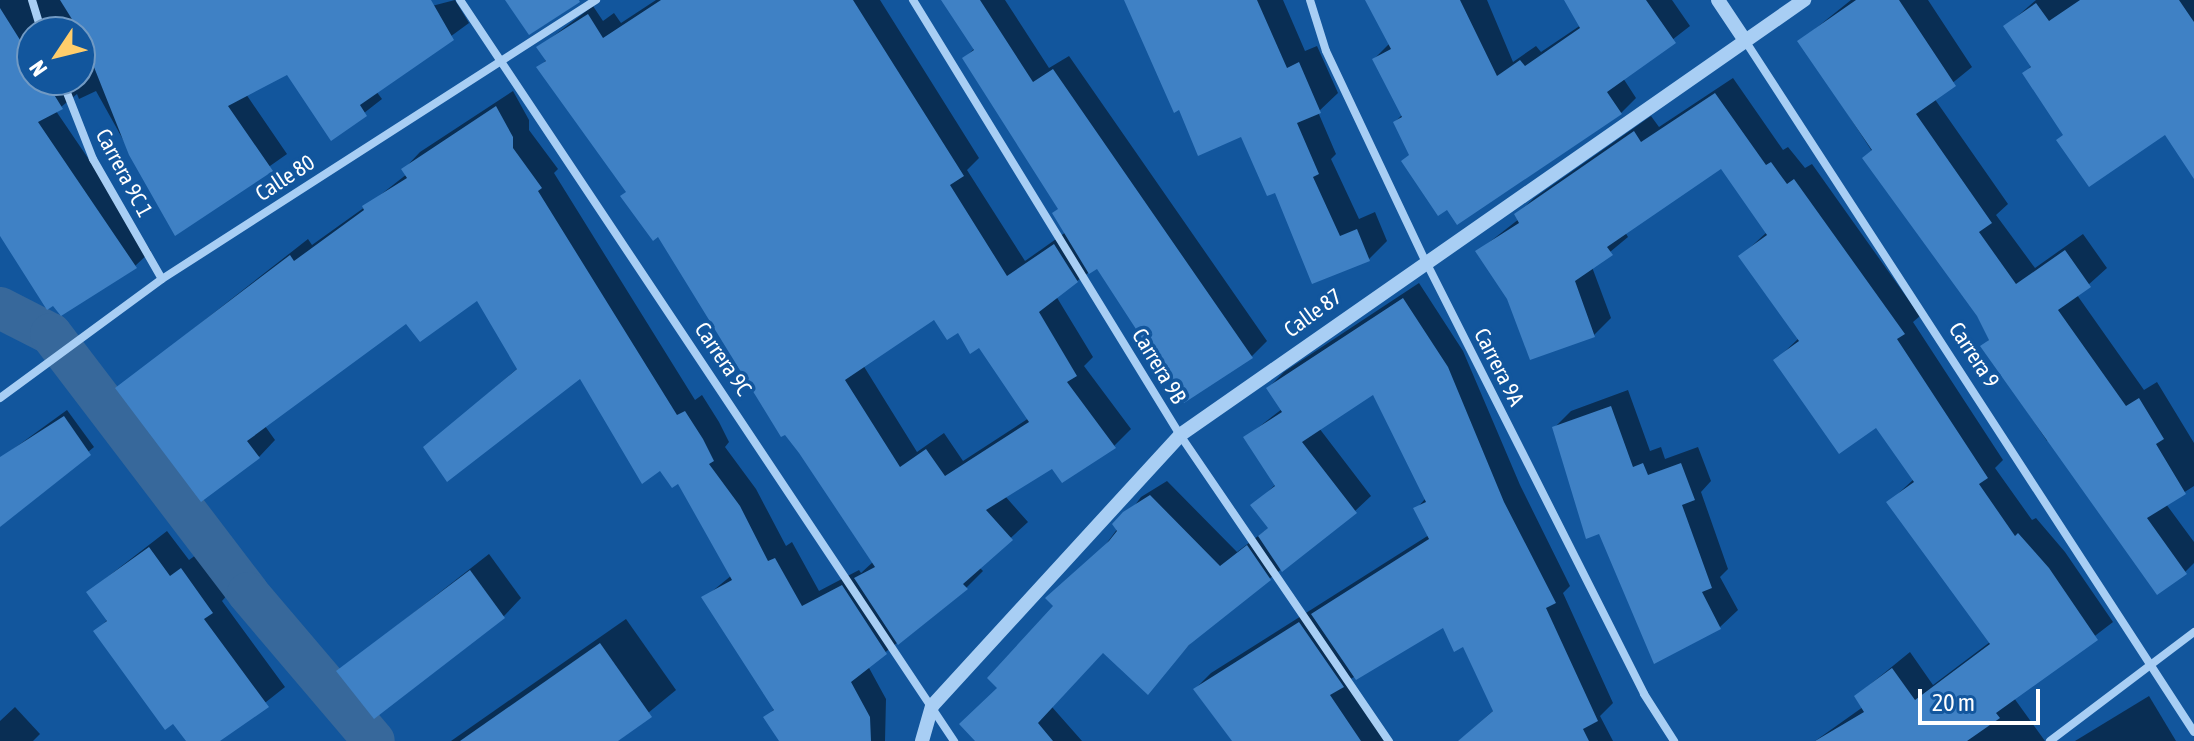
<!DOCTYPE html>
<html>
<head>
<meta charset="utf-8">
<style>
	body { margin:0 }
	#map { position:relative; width:2194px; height:741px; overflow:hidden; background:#12569d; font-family:"Asap Condensed",sans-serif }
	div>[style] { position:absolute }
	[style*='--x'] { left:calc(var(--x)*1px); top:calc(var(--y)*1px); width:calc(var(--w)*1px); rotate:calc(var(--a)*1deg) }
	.shadow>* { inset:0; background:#0007 }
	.canal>* { height:42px; margin:-21px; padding:0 21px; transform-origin:21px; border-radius:21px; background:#37689b }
	.building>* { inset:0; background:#3f81c5 }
	.minor>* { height:8px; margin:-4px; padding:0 4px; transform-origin:4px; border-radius:4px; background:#a8cef4 }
	.tertiary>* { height:14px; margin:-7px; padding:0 7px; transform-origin:7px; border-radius:7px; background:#a8cef4 }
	span { translate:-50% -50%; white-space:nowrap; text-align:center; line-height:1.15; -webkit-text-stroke:7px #12569d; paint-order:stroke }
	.street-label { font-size:22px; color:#fff }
	.north { position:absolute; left:16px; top:16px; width:80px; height:80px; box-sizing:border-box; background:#12569d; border:2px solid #719ac4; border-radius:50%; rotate:235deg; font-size:22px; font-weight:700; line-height:32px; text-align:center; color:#fff }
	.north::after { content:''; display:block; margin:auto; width:28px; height:36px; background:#ffcd6b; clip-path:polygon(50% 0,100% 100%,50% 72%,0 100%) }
	.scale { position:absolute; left:1918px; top:689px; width:122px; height:36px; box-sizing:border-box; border:4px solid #fff; border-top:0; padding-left:10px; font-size:24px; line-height:28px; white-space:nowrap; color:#fff; -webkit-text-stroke:6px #12569d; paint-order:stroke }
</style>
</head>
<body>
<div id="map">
	<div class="shadow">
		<i style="clip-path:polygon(evenodd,0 0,423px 0,428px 7px,455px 0,469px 23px,376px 91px,382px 99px,332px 138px,287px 73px,246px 94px,287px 154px,175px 233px,96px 91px,79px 99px,77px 94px,56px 111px,151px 251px,135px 266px,0 233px,0 0,32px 32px,80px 32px,80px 80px,32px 80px,32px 32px)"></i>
		<i style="clip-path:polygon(evenodd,656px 0,880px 0,979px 158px,967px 170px,1025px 261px,1066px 232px,1060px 208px,964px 58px,975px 48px,945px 0,1005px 0,1049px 68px,1069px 56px,1267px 341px,1252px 356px,1098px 266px,1056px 296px,1093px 357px,1084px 366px,1131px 429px,1114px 446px,1053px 467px,1005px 496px,1028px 522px,979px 567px,983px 571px,966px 588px,868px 666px,886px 699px,885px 741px,782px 741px,766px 718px,775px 708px,704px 598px,732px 575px,679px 482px,581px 376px,426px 447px,518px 368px,478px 298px,407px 322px,265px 426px,275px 440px,259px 457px,118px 388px,308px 239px,312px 245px,365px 207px,407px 174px,404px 169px,420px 152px,513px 91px,529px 120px,529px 130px,558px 169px,554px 173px,695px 400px,702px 395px,719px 422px,729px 442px,725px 447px,756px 489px,786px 546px,792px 542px,819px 591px,859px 570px,861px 573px,874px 561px,659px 234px,539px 68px,547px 59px,539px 47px,593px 6px,603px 21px,614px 13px,621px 23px,656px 0,934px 317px,980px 346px,1029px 418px,963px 461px,944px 433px,917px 452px,863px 365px,934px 317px)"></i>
		<i style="clip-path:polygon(1127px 0,1283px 0,1305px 51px,1317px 46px,1338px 93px,1318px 112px,1336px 154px,1331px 159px,1359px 219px,1375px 212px,1387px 241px,1369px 259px,1276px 190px,1242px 134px)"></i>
		<i style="clip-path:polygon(1368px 0,1487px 0,1513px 62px,1536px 46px,1541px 52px,1581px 25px,1566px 0,1672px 0,1690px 26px,1623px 78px,1636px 98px,1621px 113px,1410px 154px,1395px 122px,1403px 114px,1374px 59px,1390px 43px)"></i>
		<i style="clip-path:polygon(1851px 0,1928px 0,1972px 67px,1934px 98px,2008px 204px,1996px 215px,2035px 268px,2083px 234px,2107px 268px,2077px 295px,2144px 390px,2157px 382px,2194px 443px,2194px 486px,2166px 504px,2194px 542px,2194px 563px,2185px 572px,2051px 438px,2047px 441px,1983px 346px,1991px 338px,1979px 315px,1800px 41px)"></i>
		<i style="clip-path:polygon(2036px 0,2194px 0,2194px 173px,2165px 132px,2065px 134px,2024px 74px,2032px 65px,2005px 27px)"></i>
		<i style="clip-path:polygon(1733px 78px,1783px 150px,1788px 147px,1805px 168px,1812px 164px,1920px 316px,1913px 322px,2003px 460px,1995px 468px,2032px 520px,2036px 518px,2065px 552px,2113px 622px,2014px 698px,2045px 741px,1815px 741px,1863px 707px,1856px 696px,1910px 652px,1933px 685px,1990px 642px,1889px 502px,1914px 479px,1876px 425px,1776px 360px,1799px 338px,1741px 256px,1767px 232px,1722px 166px,1625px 232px,1628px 237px,1592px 267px,1611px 318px,1594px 335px,1509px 298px,1478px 251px,1519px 219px,1517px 214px,1534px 198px,1651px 116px,1659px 127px)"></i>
		<i style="clip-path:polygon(1419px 283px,1463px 351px,1520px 485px,1570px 586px,1563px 593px,1613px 703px,1600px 716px,1613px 741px,1459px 741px,1494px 710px,1464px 645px,1444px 625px,1347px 681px,1388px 741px,1270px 741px,1195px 689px,1211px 673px,1429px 535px,1416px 509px,1426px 498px,1374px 392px,1319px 428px,1371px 496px,1355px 511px,1196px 637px,1148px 692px,1104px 651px,1052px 707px,1082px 741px,976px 741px,1000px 687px,1141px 497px,1167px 481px,1237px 552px,1270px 527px,1253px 506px,1276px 484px,1246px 437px,1282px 409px,1268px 388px,1284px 372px)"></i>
		<i style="clip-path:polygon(1628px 390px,1650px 451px,1661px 447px,1665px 459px,1698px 447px,1711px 481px,1701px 492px,1728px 569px,1720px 577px,1738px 610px,1720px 627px,1655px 661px,1554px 428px,1571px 411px)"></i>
		<i style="clip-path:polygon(67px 410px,94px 447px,0 525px,0 468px,5px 455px)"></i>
		<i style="clip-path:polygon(167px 531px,189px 560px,200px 552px,229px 593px,222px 601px,285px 687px,217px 741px,189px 741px,96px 632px,108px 619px,88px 592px)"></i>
		<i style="clip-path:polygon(489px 554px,521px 598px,504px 616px,339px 671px)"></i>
		<i style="clip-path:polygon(626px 619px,676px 690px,614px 741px,451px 741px)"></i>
		<i style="clip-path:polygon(2149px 696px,2176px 741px,2075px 741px)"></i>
		<i style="clip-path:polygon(15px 707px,40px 734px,33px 741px,0 741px,0 721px)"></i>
	</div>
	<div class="canal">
		<i style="--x:0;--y:308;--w:57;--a:27"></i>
		<i style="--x:51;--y:334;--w:325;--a:52.7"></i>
		<i style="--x:248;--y:593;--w:194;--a:49.6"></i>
	</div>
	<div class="building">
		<i style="clip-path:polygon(60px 0,431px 0,454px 40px,360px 105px,367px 116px,331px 141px,287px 75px,228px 106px,273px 171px,175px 236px,129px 155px,80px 32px)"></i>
		<i style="clip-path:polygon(505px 0,579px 0,580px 2px,529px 35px)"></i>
		<i style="clip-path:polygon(evenodd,661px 0,853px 0,964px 176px,950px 185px,1007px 276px,1054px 244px,1078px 282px,1039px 312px,1077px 376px,1067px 382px,1116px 448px,1062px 483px,1052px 469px,986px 510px,1013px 540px,963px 584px,968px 589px,898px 645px,854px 578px,875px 567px,799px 453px,785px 435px,781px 437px,658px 237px,653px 241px,620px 196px,626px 192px,536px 67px,546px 61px,536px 47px,588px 14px,603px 38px,661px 0,934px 320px,947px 340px,958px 333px,970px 354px,979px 348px,1029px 422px,945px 476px,926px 449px,900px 467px,845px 380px,934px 320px)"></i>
		<i style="clip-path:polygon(941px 0,980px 0,1033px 82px,1053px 69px,1253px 358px,1184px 403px,1097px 269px,1089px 274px,1052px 213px,1058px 209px,962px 58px,974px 50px)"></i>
		<i style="clip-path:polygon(1124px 0,1257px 0,1287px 68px,1299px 62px,1321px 113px,1297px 123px,1319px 174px,1313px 177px,1340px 236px,1357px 229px,1370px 261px,1312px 284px,1275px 193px,1267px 196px,1241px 137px,1198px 156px,1179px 110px,1174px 113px)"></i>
		<i style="clip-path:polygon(1365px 0,1460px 0,1497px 76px,1520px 60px,1525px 66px,1580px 28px,1564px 0,1646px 0,1676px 43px,1607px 92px,1622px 114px,1457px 225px,1447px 210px,1438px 216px,1401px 161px,1409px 155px,1393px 122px,1402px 117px,1372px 59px,1391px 49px)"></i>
		<i style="clip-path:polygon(1856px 0,1899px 0,1956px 86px,1916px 114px,1992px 223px,1979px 232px,2016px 284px,2065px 250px,2091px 287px,2058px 310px,2126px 406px,2139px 398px,2164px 439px,2156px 444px,2186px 494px,2147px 518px,2187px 574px,2157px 595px,1980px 346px,1989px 340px,1977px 316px,1862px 158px,1872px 150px,1797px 41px)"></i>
		<i style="clip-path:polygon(2080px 0,2179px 0,2194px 22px,2194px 179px,2165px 135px,2089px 187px,2056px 140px,2063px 135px,2022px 73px,2031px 67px,2003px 26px,2036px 3px,2049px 21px)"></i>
		<i style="clip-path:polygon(0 8px,32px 59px,32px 80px,45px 80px,63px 109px,38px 122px,137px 268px,61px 316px,53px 306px,47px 310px,0 236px)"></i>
		<i style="clip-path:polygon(1715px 93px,1766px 165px,1771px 162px,1787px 184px,1794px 179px,1905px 334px,1897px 339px,1988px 478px,1979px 484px,2015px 536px,2018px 533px,2049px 568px,2098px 640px,1996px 713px,2000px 718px,1967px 741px,1815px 741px,1864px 712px,1854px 696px,1892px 668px,1915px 700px,1990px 644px,1886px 502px,1914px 482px,1876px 428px,1839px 454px,1773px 360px,1799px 341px,1738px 256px,1767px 235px,1721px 169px,1607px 247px,1613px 255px,1575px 281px,1595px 337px,1530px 360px,1507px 299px,1475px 251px,1519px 223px,1514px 214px,1634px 131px,1641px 142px)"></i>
		<i style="clip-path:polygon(496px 106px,513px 137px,513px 148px,542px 188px,538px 191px,677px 415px,685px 411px,703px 439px,714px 461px,709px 464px,740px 506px,768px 561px,775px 558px,802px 606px,842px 585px,887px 654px,851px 682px,870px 717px,871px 741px,779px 741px,763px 717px,774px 710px,701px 597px,732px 580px,678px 484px,672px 488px,660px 471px,642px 484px,580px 379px,447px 482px,423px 447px,517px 369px,477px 301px,420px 342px,406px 324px,247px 441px,260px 458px,201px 502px,115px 388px,290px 255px,294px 261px,364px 210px,362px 206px,407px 178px,401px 169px)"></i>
		<i style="clip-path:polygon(1403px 298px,1448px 367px,1504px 502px,1556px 603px,1546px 608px,1598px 721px,1583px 729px,1589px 741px,1458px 741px,1493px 711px,1463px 647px,1454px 652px,1443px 628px,1356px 680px,1311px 614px,1429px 539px,1413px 508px,1426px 502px,1373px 395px,1302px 442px,1357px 513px,1282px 572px,1258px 536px,1268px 528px,1250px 505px,1275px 486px,1243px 437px,1282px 412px,1266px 388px)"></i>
		<i style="clip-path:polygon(1611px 406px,1633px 467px,1643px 463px,1648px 475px,1681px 463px,1695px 500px,1682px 505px,1712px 588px,1702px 592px,1721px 629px,1654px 664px,1599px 534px,1586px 539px,1552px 427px)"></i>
		<i style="clip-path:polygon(64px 416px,91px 455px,0 527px,0 457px)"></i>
		<i style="clip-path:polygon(1150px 495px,1220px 566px,1247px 545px,1271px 580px,1189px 645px,1148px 695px,1103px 653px,1038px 723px,1053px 741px,975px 741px,959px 724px,997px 688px,987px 678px,1053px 606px,1045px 598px,1109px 541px,1117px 531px,1112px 524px,1123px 512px)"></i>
		<i style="clip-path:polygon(149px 547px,170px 576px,181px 568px,213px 613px,204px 619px,269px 707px,220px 741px,186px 741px,173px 724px,165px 730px,93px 631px,107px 621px,86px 592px)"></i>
		<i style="clip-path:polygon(470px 570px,505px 618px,374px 719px,336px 671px)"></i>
		<i style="clip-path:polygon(1299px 622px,1344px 687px,1330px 695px,1361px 741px,1232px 741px,1193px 689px)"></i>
		<i style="clip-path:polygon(600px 643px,652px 717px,618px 741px,460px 741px)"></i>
	</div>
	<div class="minor">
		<i style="--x:32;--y:0;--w:34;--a:73"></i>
		<i style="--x:460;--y:0;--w:891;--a:56.31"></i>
		<i style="--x:913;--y:0;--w:510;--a:58.46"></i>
		<i style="--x:1180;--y:435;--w:371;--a:55.7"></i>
		<i style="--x:1310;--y:0;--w:53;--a:72.6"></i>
		<i style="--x:1326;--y:51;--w:231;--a:64.7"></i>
		<i style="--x:1425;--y:260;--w:486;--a:63.2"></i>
		<i style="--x:1644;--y:694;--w:56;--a:57.4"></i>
		<i style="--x:1744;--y:39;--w:826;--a:57"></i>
		<i style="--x:62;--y:80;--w:85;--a:68.6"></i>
		<i style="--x:93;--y:159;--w:138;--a:60.1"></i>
		<i style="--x:0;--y:398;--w:201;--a:-36.3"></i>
		<i style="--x:162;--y:279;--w:516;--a:-32.74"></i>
		<i style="--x:2050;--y:741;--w:181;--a:-37.1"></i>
	</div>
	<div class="tertiary">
		<i style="--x:1718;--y:0;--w:47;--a:56.3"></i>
		<i style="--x:922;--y:741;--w:36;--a:-74"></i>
		<i style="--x:932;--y:706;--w:367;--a:-47.5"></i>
		<i style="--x:1180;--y:435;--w:761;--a:-34.88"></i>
	</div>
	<div class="street-label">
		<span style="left:124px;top:173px;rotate:62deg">Carrera 9C 1</span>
		<span style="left:285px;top:178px;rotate:-33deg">Calle 80</span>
		<span style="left:1313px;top:313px;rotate:-36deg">Calle 87</span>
		<span style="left:1974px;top:355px;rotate:57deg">Carrera 9</span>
		<span style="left:723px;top:359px;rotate:56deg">Carrera 9C</span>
		<span style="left:1159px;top:366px;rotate:59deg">Carrera 9B</span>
		<span style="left:1499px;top:367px;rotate:63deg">Carrera 9A</span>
	</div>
	<div class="north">N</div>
	<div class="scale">20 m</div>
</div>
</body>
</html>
